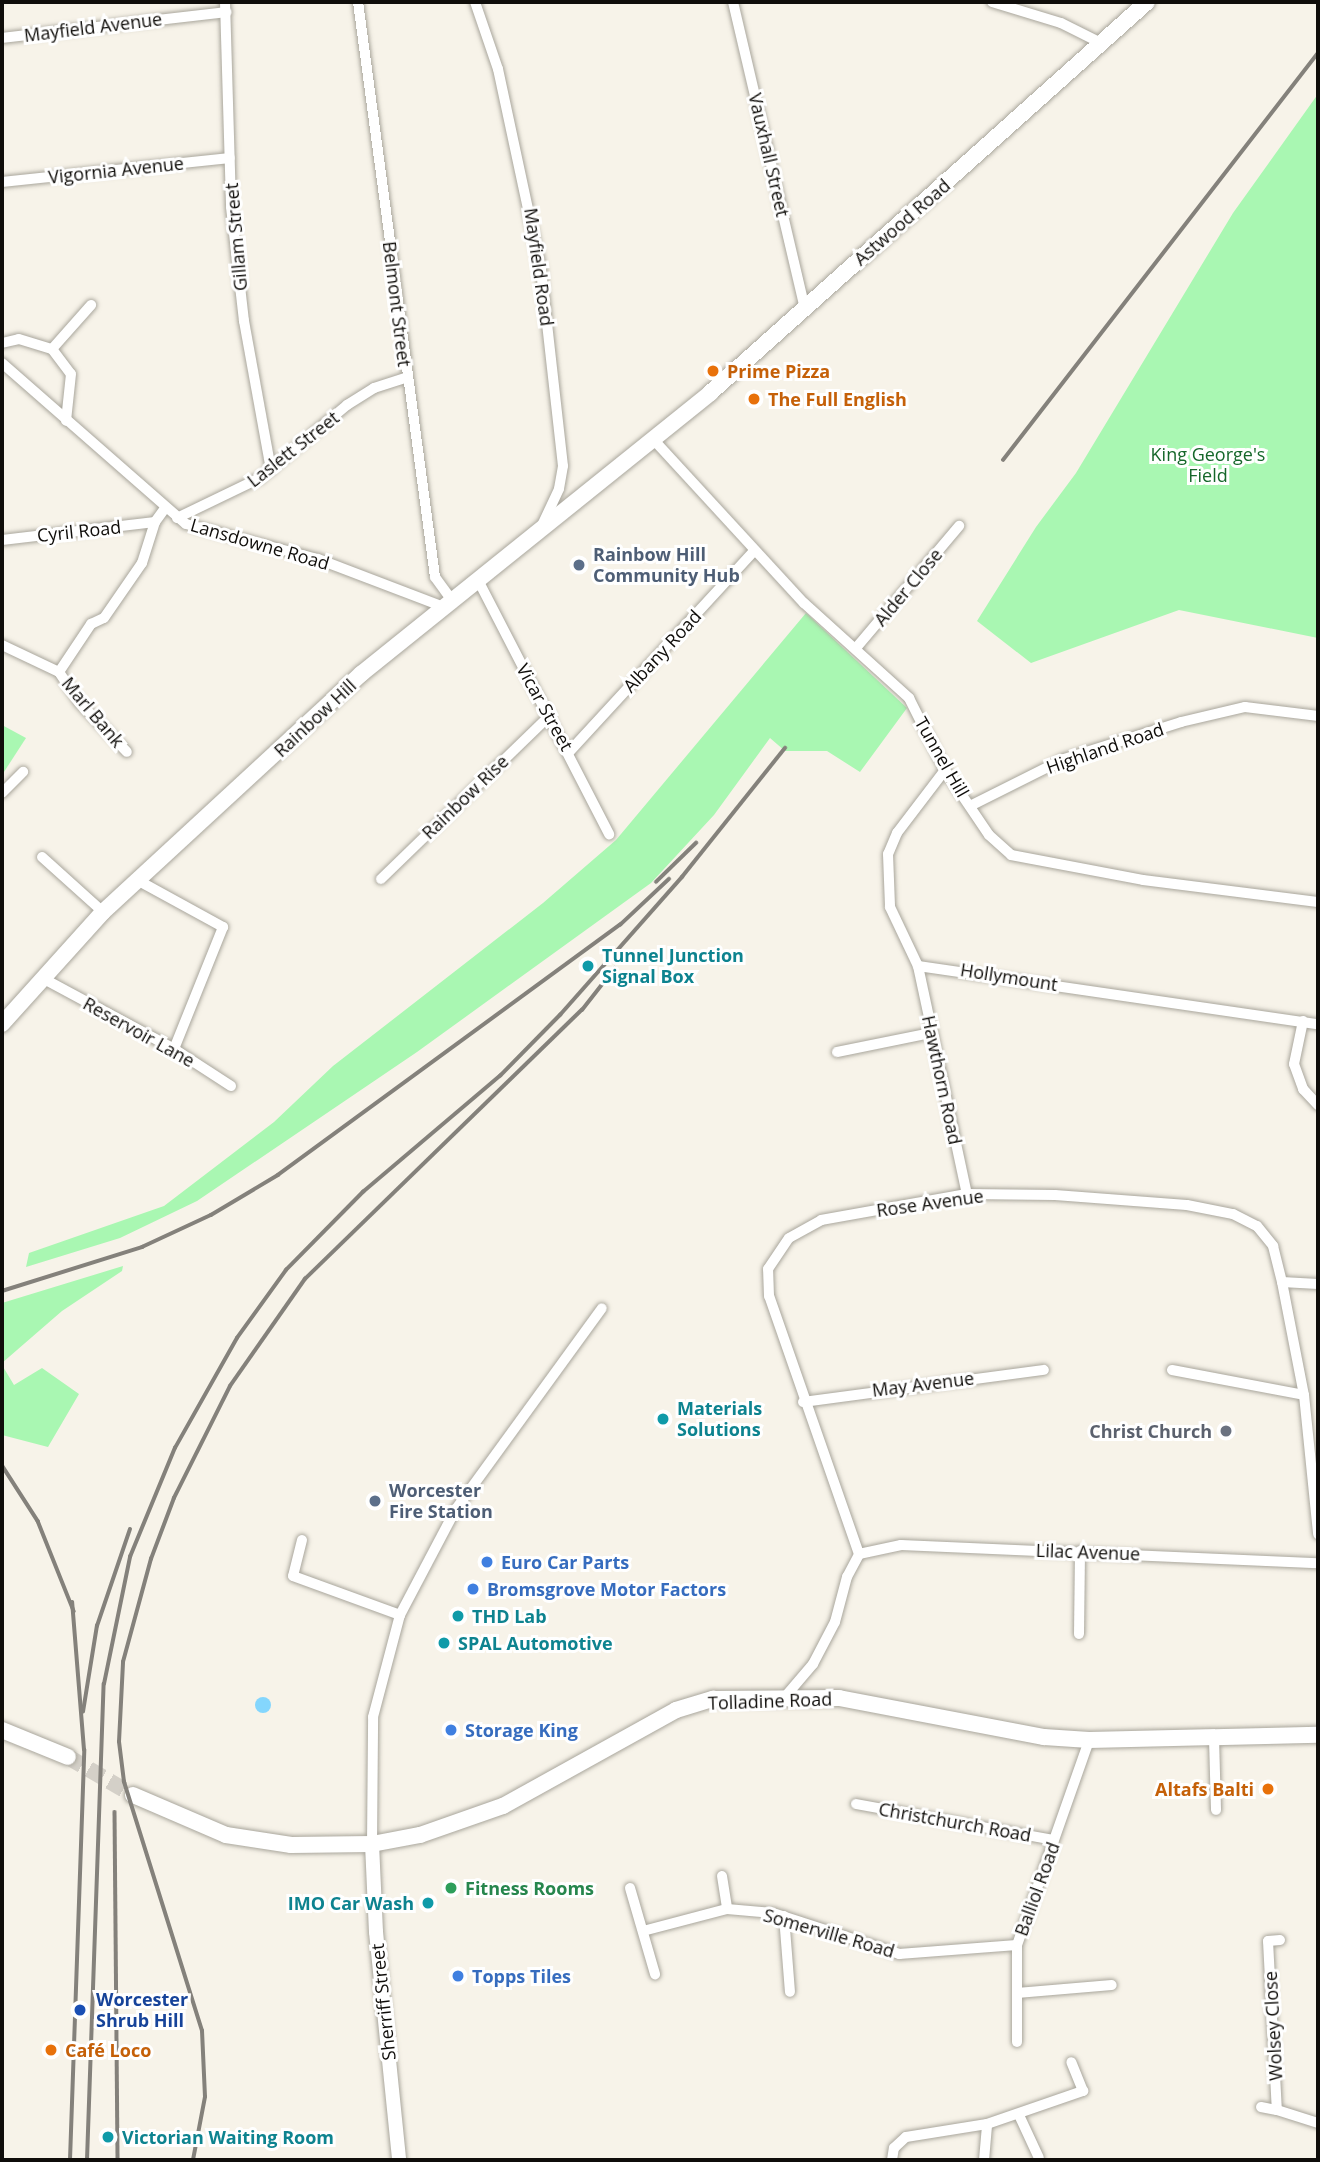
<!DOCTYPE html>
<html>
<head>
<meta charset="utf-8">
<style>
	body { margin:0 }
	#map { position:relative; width:1320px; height:2162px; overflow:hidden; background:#f7f3e9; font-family:"Open Sans",sans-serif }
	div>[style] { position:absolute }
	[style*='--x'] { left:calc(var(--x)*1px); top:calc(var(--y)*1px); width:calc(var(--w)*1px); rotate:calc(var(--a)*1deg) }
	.green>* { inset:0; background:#a9f7b2 }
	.water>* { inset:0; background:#84d6fd }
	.round { border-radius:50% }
	.secondary-tunnel>* { height:16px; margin-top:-8px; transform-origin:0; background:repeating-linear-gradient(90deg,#d4d0c8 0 16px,transparent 0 24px) }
	.roads { filter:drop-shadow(0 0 2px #a9a69c) drop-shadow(0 0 2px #a9a69c) }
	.minor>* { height:10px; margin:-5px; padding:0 5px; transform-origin:5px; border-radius:5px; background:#fff }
	.tertiary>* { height:14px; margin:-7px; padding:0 7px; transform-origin:7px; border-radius:7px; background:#fff }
	.secondary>* { height:16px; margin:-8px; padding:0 8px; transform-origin:8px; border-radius:8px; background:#fff }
	.rail>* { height:3.5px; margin:-1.75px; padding:0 1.75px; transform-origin:1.75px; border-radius:1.75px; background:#84817b }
	.dots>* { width:19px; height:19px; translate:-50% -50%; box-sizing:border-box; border:4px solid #fff; border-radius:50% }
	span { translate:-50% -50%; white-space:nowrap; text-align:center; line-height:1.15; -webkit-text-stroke:6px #fff; paint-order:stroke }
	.street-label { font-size:18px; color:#0f0d0a }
	.food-label { font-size:18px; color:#c56008; font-weight:700 }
	.left { translate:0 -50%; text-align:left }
	.right { translate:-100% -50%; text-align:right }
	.park-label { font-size:18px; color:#15672a }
	.service-label { font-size:18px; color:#4e5e75; font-weight:700 }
	.culture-label { font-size:18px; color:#0d838f; font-weight:700 }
	.worship-label { font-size:18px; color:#5b616d; font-weight:700 }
	.shop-label { font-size:18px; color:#366cbe; font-weight:700 }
	.leisure-label { font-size:18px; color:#27864d; font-weight:700 }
	.transit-label { font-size:18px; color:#164399; font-weight:700 }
	.frame { position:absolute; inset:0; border:4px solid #0f0d0a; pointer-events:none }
</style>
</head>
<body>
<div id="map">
	<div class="green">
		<i style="clip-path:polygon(1318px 94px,1318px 638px,1179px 610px,1031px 663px,977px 621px,1036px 527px,1076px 473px,1233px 213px)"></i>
		<i style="clip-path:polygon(806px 613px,907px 708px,860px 772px,827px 751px,785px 751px,770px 738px,714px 815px,651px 883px,417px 1052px,197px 1201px,120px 1238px,26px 1267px,29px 1253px,164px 1206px,274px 1122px,333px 1066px,543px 903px,616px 840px)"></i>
		<i style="clip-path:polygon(2px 725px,26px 738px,2px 775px)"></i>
		<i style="clip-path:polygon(123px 1266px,122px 1271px,62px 1311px,2px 1363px,2px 1303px)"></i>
		<i style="clip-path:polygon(2px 1365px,14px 1385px,42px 1368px,79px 1394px,48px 1447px,2px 1435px)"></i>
	</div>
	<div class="water">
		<i class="round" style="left:255px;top:1697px;width:16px;height:16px"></i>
	</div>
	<div class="secondary-tunnel">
		<i style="--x:68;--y:1757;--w:75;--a:30.3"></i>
	</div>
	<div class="roads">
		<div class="minor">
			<i style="--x:225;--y:2;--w:205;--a:88.3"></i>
			<i style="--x:231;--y:207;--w:115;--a:83.5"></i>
			<i style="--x:244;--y:321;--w:151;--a:79.7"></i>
			<i style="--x:358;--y:2;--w:580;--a:82.37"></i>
			<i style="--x:435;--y:577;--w:29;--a:54"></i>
			<i style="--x:475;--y:2;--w:71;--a:71.1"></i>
			<i style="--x:498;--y:69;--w:206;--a:77.9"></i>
			<i style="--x:541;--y:270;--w:197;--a:83.6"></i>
			<i style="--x:563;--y:466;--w:23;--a:100"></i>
			<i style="--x:559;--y:489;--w:38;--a:115"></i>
			<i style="--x:733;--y:2;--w:314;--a:76.8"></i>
			<i style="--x:992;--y:2;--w:72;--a:16.9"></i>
			<i style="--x:1061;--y:23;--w:47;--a:26.6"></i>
			<i style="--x:2;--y:38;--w:226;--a:-6.6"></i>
			<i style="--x:2;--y:182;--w:229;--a:-6"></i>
			<i style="--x:2;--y:343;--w:17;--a:-13"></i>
			<i style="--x:19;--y:339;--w:34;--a:17"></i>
			<i style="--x:52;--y:349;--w:31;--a:53"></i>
			<i style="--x:71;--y:374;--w:47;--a:96.1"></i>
			<i style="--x:52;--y:349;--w:59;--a:-48.4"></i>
			<i style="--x:2;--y:363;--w:244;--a:41.2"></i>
			<i style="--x:186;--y:524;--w:137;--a:14.9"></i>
			<i style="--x:318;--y:559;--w:135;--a:20.9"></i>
			<i style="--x:653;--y:439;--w:223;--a:47.4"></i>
			<i style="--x:804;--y:603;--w:142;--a:42.1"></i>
			<i style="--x:909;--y:698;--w:80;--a:63.4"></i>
			<i style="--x:945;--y:770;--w:78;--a:55.9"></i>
			<i style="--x:989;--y:835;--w:30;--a:42"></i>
			<i style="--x:1011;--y:855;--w:134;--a:10.7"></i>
			<i style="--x:1143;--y:880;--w:176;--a:7.2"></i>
			<i style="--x:177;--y:518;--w:92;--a:-25.7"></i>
			<i style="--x:260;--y:478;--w:114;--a:-40"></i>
			<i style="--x:347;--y:405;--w:32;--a:-32"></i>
			<i style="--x:374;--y:388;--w:35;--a:-18"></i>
			<i style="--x:2;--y:540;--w:154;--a:-6.7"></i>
			<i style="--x:479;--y:582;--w:284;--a:62.7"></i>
			<i style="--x:2;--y:645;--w:63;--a:25.3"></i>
			<i style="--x:59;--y:672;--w:36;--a:56"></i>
			<i style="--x:79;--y:702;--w:69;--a:46.2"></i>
			<i style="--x:856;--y:648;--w:160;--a:-49.8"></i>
			<i style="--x:59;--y:672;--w:58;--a:-56.3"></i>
			<i style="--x:91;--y:624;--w:14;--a:-25"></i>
			<i style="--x:104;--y:618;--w:67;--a:-55.4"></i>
			<i style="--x:142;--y:563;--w:43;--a:-72.4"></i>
			<i style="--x:155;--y:522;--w:17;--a:-54"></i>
			<i style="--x:570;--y:751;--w:272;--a:-47.4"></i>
			<i style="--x:945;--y:770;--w:79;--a:127.3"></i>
			<i style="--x:897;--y:833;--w:23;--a:113"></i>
			<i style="--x:888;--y:854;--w:53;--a:87.8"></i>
			<i style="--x:890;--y:907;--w:65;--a:64.6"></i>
			<i style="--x:918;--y:966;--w:404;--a:8.3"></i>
			<i style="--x:2;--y:793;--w:30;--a:-45"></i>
			<i style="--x:970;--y:806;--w:105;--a:-26.6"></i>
			<i style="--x:1064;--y:759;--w:123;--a:-17.5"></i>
			<i style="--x:1181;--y:722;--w:66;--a:-13.2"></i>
			<i style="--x:1245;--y:707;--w:74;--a:7"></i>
			<i style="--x:42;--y:857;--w:82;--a:42"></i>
			<i style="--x:381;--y:879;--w:235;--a:-44.1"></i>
			<i style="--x:139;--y:881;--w:96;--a:28.7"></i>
			<i style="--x:223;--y:927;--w:131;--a:111.9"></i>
			<i style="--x:918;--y:966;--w:233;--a:77.9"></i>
			<i style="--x:46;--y:980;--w:145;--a:28.3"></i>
			<i style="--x:174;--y:1049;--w:68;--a:33"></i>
			<i style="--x:1303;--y:1021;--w:44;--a:101.8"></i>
			<i style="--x:1294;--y:1064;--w:27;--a:70"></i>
			<i style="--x:1303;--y:1089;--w:22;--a:47"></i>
			<i style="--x:837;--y:1052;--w:95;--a:-11.5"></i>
			<i style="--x:1282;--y:1282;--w:36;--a:3"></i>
			<i style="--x:1172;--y:1370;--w:134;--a:10.7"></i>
			<i style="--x:803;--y:1402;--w:243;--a:-7.6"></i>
			<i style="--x:302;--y:1540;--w:37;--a:104"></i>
			<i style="--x:293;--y:1576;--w:114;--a:20"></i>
			<i style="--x:859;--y:1554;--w:43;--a:-12.1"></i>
			<i style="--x:901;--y:1545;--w:417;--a:2.5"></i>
			<i style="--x:1079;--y:1634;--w:83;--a:-89.3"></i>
			<i style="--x:784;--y:1698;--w:45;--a:-49.5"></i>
			<i style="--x:813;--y:1664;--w:47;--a:-62.4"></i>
			<i style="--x:835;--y:1622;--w:47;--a:-75.1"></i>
			<i style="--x:847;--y:1577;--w:26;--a:-62"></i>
			<i style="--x:859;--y:1554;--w:273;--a:-109.2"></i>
			<i style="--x:769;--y:1296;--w:27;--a:-92"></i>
			<i style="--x:768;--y:1269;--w:37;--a:-56"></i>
			<i style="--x:789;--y:1238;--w:37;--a:-29"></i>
			<i style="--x:821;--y:1220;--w:148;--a:-10.1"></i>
			<i style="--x:967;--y:1194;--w:88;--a:0.7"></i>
			<i style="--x:1055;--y:1195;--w:132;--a:4.3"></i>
			<i style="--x:1187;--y:1205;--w:47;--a:11.1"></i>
			<i style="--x:1233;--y:1214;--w:27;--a:27"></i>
			<i style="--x:1257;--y:1226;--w:26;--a:51"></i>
			<i style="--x:1273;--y:1246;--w:37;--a:76"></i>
			<i style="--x:1282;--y:1282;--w:115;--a:79"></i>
			<i style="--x:1304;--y:1395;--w:140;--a:84.2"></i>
			<i style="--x:1214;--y:1738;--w:72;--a:88.4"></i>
			<i style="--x:856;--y:1804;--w:201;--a:10.3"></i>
			<i style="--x:372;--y:1844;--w:127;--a:-89.5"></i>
			<i style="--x:373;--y:1717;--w:106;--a:-75.2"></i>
			<i style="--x:400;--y:1615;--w:120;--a:-62.2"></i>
			<i style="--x:456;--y:1509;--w:248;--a:-54"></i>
			<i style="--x:722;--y:1876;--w:33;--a:81"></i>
			<i style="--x:630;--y:1888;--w:90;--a:73.8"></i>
			<i style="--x:784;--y:1916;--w:76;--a:85.5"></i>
			<i style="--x:643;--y:1931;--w:87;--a:-14.7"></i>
			<i style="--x:727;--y:1909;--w:46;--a:5"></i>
			<i style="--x:773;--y:1913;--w:133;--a:18"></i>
			<i style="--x:899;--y:1954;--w:118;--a:-4.4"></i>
			<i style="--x:1280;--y:1940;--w:12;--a:175"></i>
			<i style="--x:1268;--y:1941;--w:169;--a:87"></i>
			<i style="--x:1277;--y:2110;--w:43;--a:17.6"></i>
			<i style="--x:1017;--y:1993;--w:95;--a:-4.8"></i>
			<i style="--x:1017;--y:2042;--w:97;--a:-90"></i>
			<i style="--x:1017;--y:1945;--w:217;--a:-70.6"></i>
			<i style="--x:1261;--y:2107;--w:16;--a:11"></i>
			<i style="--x:1019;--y:2115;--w:47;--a:65.1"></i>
			<i style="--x:892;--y:2160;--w:12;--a:-81"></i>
			<i style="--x:894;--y:2148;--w:16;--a:-43"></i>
			<i style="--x:906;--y:2137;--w:82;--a:-9.1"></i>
			<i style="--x:987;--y:2124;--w:102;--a:-19"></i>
			<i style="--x:1083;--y:2091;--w:31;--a:-112"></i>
			<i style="--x:984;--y:2160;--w:36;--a:-85"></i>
		</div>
		<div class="tertiary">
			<i style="--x:372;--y:1844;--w:88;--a:87.4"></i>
			<i style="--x:376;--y:1932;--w:229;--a:84.2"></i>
		</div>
		<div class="secondary">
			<i style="--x:2;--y:1024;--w:151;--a:-48"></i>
			<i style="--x:103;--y:912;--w:351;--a:-42.7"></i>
			<i style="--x:361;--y:674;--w:448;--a:-38.8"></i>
			<i style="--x:710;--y:393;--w:586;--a:-41.82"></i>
			<i style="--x:2;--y:1730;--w:71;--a:22.2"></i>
			<i style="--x:133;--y:1795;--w:101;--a:23.3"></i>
			<i style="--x:226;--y:1835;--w:66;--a:8.7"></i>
			<i style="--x:291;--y:1845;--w:81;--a:-0.7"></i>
			<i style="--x:372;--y:1844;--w:49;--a:-10.6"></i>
			<i style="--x:420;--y:1835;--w:88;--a:-19.3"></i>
			<i style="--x:503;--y:1806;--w:198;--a:-29"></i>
			<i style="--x:676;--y:1710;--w:39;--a:-17"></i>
			<i style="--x:713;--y:1699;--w:126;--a:-0.5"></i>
			<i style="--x:839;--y:1698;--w:209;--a:10.8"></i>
			<i style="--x:1044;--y:1737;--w:45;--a:3.8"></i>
			<i style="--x:1089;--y:1740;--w:229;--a:-1.3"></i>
		</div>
	</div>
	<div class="rail">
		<i style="--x:1003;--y:460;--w:515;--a:-52.26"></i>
		<i style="--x:656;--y:882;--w:56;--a:-44.3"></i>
		<i style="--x:2;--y:1291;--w:147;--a:-17.4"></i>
		<i style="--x:142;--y:1247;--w:76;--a:-24.9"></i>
		<i style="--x:211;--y:1215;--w:78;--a:-30.8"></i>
		<i style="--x:278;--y:1175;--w:424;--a:-36.2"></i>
		<i style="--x:620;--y:925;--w:67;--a:-43.2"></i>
		<i style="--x:2;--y:1465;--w:67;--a:57.3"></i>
		<i style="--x:38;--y:1521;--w:97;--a:68.2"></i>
		<i style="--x:83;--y:1712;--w:87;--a:-80.8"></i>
		<i style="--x:97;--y:1626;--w:102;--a:-71.2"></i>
		<i style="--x:115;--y:1812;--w:348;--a:89.5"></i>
		<i style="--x:70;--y:2160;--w:410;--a:-88"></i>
		<i style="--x:84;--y:1750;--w:148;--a:-94.6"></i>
		<i style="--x:87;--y:2160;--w:476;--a:-88"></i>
		<i style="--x:104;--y:1684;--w:130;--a:-78.4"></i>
		<i style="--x:130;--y:1557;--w:118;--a:-67.6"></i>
		<i style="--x:175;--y:1448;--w:126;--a:-60.6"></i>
		<i style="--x:237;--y:1338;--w:84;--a:-54.2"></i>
		<i style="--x:286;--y:1270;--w:110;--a:-45.4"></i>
		<i style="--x:363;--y:1192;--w:180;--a:-40.3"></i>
		<i style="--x:500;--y:1076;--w:86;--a:-45.5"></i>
		<i style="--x:560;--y:1015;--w:184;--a:-48.5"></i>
		<i style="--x:682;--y:877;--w:165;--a:-51.4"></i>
		<i style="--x:193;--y:2160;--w:64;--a:-79.2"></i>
		<i style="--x:205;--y:2097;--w:66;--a:-92.6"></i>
		<i style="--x:202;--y:2031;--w:261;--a:-107.4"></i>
		<i style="--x:124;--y:1782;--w:40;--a:-97.1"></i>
		<i style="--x:119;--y:1742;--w:80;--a:-87.1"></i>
		<i style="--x:123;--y:1662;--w:107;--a:-74.8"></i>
		<i style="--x:151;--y:1559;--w:65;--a:-69.3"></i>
		<i style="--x:174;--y:1498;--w:125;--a:-63.4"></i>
		<i style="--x:230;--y:1386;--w:131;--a:-55"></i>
		<i style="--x:305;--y:1279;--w:386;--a:-44.2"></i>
		<i style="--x:582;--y:1010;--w:53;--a:-51.8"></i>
	</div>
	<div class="dots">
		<i style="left:713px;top:371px;background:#e8710a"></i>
		<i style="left:754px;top:399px;background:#e8710a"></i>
		<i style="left:579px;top:565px;background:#5c6f8a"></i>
		<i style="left:588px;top:966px;background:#0f9aa8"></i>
		<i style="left:663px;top:1419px;background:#0f9aa8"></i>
		<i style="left:1226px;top:1431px;background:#6b7280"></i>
		<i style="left:375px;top:1501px;background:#5c6f8a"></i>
		<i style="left:487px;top:1562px;background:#3f7fe0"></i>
		<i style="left:473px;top:1589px;background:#3f7fe0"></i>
		<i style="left:458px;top:1616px;background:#0f9aa8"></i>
		<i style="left:444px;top:1643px;background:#0f9aa8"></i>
		<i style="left:451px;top:1730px;background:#3f7fe0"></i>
		<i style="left:1268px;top:1789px;background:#e8710a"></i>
		<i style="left:451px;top:1888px;background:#2e9e5b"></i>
		<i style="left:428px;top:1903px;background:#0f9aa8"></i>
		<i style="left:458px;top:1976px;background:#3f7fe0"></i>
		<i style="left:80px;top:2010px;background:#1a4fb4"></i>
		<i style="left:51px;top:2050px;background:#e8710a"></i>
		<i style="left:108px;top:2137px;background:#0f9aa8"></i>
	</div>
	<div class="street-label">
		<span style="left:93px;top:27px;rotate:-7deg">Mayfield Avenue</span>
		<span style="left:769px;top:155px;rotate:77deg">Vauxhall Street</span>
		<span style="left:116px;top:170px;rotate:-6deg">Vigornia Avenue</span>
		<span style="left:902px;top:222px;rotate:-41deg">Astwood Road</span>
		<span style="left:236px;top:237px;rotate:-95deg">Gillam Street</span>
		<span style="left:539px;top:267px;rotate:82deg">Mayfield Road</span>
		<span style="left:397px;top:304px;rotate:83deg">Belmont Street</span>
		<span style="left:293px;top:449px;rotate:-38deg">Laslett Street</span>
		<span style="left:79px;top:531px;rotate:-6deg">Cyril Road</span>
		<span style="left:260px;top:544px;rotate:16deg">Lansdowne Road</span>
		<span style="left:908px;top:587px;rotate:-50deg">Alder Close</span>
		<span style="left:662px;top:651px;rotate:-47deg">Albany Road</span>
		<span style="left:545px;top:707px;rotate:61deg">Vicar Street</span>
		<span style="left:93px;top:712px;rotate:50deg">Marl Bank</span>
		<span style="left:315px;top:718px;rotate:-43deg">Rainbow Hill</span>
		<span style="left:1105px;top:748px;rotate:-19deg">Highland Road</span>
		<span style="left:942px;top:757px;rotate:60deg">Tunnel Hill</span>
		<span style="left:465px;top:797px;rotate:-44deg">Rainbow Rise</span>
		<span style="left:1009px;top:977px;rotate:9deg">Hollymount</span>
		<span style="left:139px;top:1032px;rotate:29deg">Reservoir Lane</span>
		<span style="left:942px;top:1080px;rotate:78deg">Hawthorn Road</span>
		<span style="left:930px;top:1203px;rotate:-8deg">Rose Avenue</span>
		<span style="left:923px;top:1384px;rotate:-7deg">May Avenue</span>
		<span style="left:1088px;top:1552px;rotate:2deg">Lilac Avenue</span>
		<span style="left:770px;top:1701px;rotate:-2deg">Tolladine Road</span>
		<span style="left:955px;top:1822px;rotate:10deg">Christchurch Road</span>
		<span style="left:1037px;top:1889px;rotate:-70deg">Balliol Road</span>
		<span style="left:829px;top:1933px;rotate:16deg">Somerville Road</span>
		<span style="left:383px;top:2002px;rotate:-96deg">Sherriff Street</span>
		<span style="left:1273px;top:2026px;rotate:-93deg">Wolsey Close</span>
	</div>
	<div class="food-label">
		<span class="left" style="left:727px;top:371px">Prime Pizza</span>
		<span class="left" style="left:768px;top:399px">The Full English</span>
		<span class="right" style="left:1254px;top:1789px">Altafs Balti</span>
		<span class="left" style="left:65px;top:2050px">Café Loco</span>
	</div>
	<div class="park-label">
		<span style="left:1208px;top:465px">King George's<br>Field</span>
	</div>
	<div class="service-label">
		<span class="left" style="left:593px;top:565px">Rainbow Hill<br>Community Hub</span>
		<span class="left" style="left:389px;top:1501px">Worcester<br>Fire Station</span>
	</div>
	<div class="culture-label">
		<span class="left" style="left:602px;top:966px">Tunnel Junction<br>Signal Box</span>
		<span class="left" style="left:677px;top:1419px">Materials<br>Solutions</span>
		<span class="left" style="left:472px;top:1616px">THD Lab</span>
		<span class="left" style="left:458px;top:1643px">SPAL Automotive</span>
		<span class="right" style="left:414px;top:1903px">IMO Car Wash</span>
		<span class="left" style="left:122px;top:2137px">Victorian Waiting Room</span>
	</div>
	<div class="worship-label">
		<span class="right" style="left:1212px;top:1431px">Christ Church</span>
	</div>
	<div class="shop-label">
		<span class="left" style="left:501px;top:1562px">Euro Car Parts</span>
		<span class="left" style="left:487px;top:1589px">Bromsgrove Motor Factors</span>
		<span class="left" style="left:465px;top:1730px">Storage King</span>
		<span class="left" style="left:472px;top:1976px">Topps Tiles</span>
	</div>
	<div class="leisure-label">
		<span class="left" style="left:465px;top:1888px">Fitness Rooms</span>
	</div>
	<div class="transit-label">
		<span class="left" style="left:96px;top:2010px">Worcester<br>Shrub Hill</span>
	</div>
	<div class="frame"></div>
</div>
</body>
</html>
